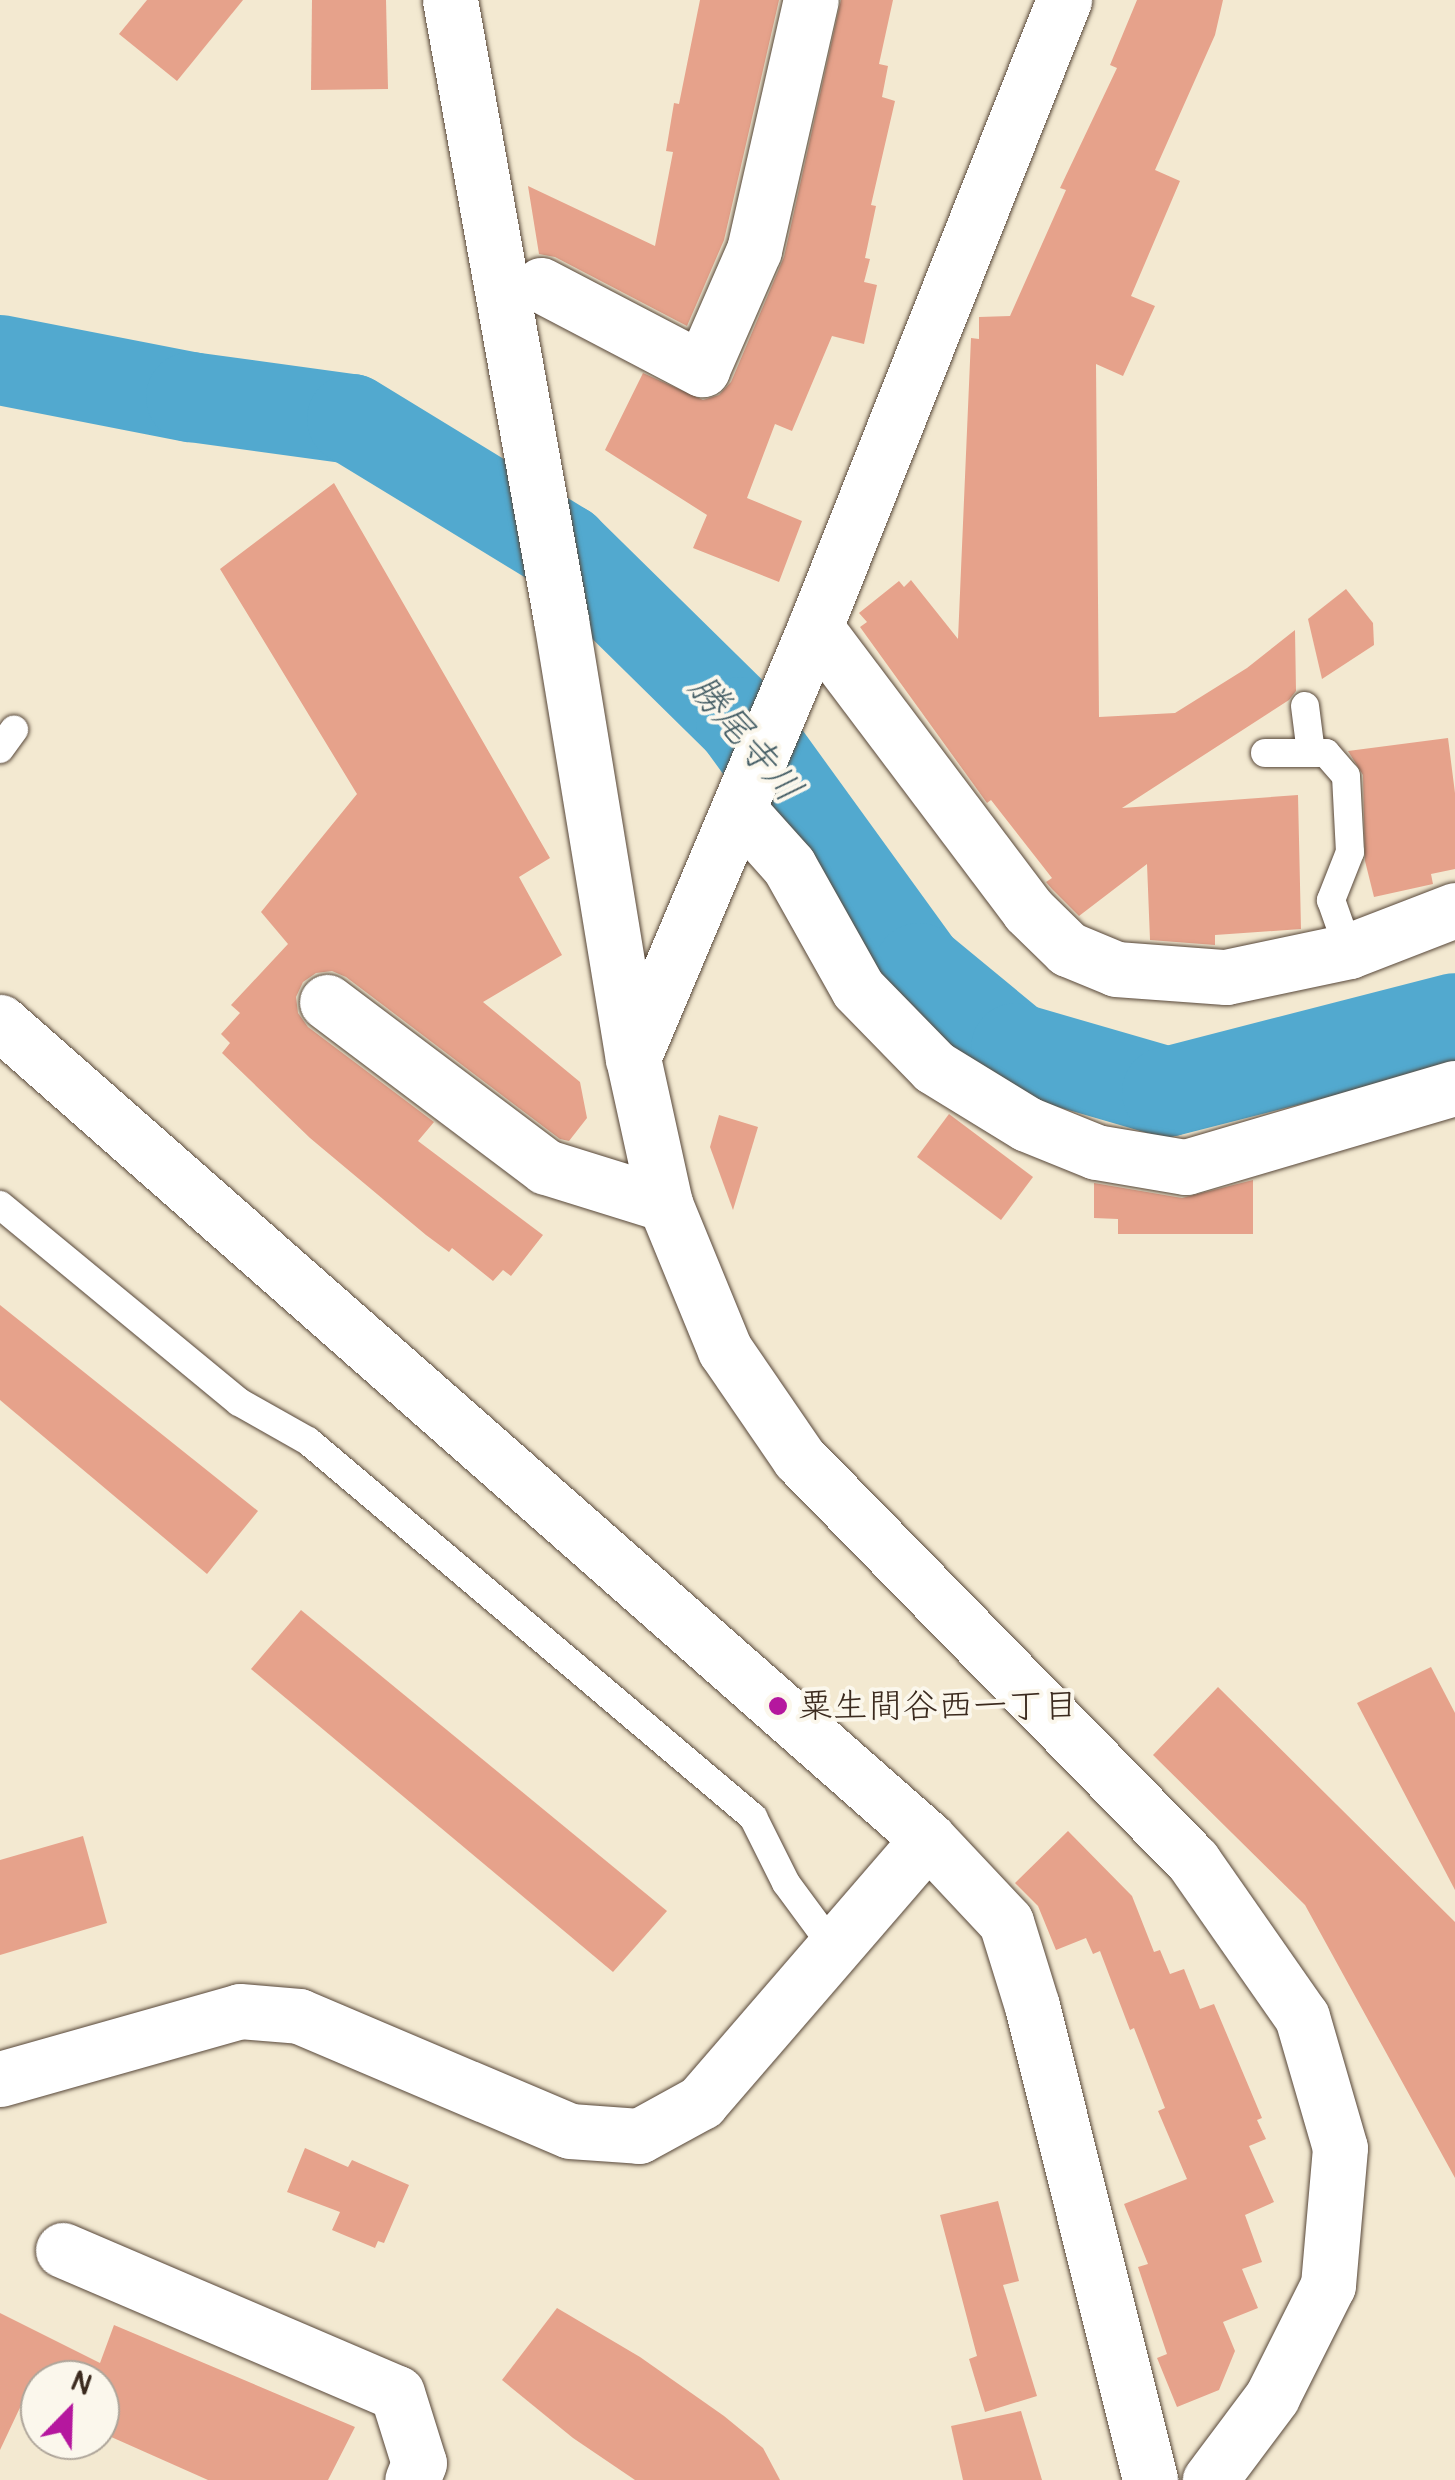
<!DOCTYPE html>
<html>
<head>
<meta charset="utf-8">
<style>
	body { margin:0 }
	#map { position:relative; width:1455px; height:2480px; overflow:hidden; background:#f3e9d1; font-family:Pangolin,"Klee One",sans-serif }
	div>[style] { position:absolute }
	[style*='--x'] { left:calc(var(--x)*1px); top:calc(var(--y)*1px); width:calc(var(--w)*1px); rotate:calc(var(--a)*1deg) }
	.river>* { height:90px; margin:-45px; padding:0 45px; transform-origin:45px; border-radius:45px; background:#52a9cf }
	.building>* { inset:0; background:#e6a28b }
	.roads { filter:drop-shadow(0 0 2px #574739) drop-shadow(0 0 2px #574739) }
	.lane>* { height:28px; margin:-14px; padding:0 14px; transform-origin:14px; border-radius:14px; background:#fff }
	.street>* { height:55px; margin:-27.5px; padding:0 27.5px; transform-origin:27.5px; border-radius:27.5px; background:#fff }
	.secondary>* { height:55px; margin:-27.5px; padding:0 27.5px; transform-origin:27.5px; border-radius:27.5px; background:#fff }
	.dots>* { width:28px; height:28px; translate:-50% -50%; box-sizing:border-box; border:5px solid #fbf7ec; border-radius:50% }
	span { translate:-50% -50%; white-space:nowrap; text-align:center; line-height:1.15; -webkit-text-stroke:8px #fbf7ec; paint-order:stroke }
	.poi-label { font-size:35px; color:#3b2a1e }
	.left { translate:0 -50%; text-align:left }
	.water-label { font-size:38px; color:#445d65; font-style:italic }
	.north { position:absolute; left:20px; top:2360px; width:100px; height:100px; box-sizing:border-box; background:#fbf7ec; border:2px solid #aea59a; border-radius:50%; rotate:23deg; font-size:28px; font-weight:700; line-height:40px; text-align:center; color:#3b2a1e }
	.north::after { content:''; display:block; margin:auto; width:35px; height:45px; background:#b5179e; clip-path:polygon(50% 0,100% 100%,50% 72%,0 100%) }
</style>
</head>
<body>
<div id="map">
	<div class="river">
		<i style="--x:0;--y:360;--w:195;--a:11"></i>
		<i style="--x:191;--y:397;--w:162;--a:7.8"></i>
		<i style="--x:352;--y:419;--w:250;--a:31.4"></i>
		<i style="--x:565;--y:549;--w:247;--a:44.5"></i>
		<i style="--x:741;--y:722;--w:304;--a:54.1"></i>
		<i style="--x:919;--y:968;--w:126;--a:39.5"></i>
		<i style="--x:1016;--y:1048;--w:157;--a:16.2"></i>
		<i style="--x:1167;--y:1092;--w:297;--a:-14.4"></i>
	</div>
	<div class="building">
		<i style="clip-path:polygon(147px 0,243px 0,177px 81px,119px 34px)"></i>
		<i style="clip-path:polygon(312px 0,386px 0,388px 89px,311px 90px)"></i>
		<i style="clip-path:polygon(700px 0,779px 0,724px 240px,687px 326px,555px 257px,539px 254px,528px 186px,655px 246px,673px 152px,666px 151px,674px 103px,679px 104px)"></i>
		<i style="clip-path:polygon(841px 0,893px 0,879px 64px,888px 66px,882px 97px,895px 101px,871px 205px,876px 206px,865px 258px,870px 259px,864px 282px,877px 285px,864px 344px,832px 336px,792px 431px,775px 424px,747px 498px,802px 521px,779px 582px,693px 548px,707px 515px,605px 450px,643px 373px,703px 400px,719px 395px,731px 382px,784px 257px)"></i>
		<i style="clip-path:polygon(1137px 0,1223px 0,1215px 35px,1155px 170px,1180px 181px,1131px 296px,1155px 306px,1123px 376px,1096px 364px,1099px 717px,1175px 713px,1247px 668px,1295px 630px,1296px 691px,1289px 700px,1122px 808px,1298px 795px,1301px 929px,1215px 935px,1215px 945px,1150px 940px,1147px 864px,1079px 916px,1052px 889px,1046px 882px,1052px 878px,991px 800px,987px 803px,860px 627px,867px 622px,859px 613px,899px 581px,904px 587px,911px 580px,958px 639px,971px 338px,979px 339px,979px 317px,1010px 316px,1066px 190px,1060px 188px,1117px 68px,1110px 65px)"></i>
		<i style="clip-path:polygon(334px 483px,550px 858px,519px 877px,562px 955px,483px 1002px,580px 1082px,587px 1118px,569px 1141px,560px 1139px,346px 977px,332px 971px,316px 973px,303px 982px,296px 997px,298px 1013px,308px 1027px,434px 1122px,418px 1141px,543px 1235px,511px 1276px,503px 1270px,493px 1281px,452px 1248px,449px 1252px,426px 1235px,310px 1138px,222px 1053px,230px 1043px,221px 1034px,240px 1013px,231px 1005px,288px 944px,261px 912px,357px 794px,220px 569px)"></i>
		<i style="clip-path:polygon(1346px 589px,1373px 623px,1374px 645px,1322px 679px,1308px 619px)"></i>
		<i style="clip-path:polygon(1448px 738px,1455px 793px,1455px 869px,1431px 874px,1433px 884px,1374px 897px,1365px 861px,1363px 775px,1348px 751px)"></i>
		<i style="clip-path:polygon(949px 1114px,1033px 1177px,1001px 1220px,917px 1157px)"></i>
		<i style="clip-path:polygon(719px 1115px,758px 1127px,733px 1210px,710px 1147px)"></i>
		<i style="clip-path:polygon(1253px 1180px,1253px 1234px,1118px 1234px,1118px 1219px,1094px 1218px,1094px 1183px,1182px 1198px)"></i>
		<i style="clip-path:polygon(0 1305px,258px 1511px,207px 1574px,0 1400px)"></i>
		<i style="clip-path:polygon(301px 1610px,667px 1911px,613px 1972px,251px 1669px)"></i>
		<i style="clip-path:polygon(1431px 1667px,1455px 1713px,1455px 1890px,1357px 1703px)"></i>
		<i style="clip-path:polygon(1218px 1687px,1455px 1922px,1455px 2178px,1305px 1905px,1153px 1755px)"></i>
		<i style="clip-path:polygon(1068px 1831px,1132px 1896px,1154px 1952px,1160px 1950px,1170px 1974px,1184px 1969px,1200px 2009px,1214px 2004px,1262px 2118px,1257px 2120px,1266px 2139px,1249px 2146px,1274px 2202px,1245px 2215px,1262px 2262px,1242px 2269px,1258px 2308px,1223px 2322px,1235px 2351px,1219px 2390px,1177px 2407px,1157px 2358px,1167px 2354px,1138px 2267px,1148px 2264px,1124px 2204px,1187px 2179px,1158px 2111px,1165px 2108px,1134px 2028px,1130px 2030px,1100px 1951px,1093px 1954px,1086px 1938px,1056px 1950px,1038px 1906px,1015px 1883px)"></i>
		<i style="clip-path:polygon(83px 1836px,107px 1923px,0 1955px,0 1860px)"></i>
		<i style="clip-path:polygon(305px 2148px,348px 2167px,352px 2160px,409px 2185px,384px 2243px,378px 2241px,375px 2248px,332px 2230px,340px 2212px,287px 2192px)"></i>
		<i style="clip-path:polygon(998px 2201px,1019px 2281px,1003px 2285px,1037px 2396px,985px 2412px,969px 2359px,977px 2356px,940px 2215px)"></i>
		<i style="clip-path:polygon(557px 2308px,640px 2357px,724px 2416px,763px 2448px,780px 2480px,635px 2480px,573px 2438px,502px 2380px)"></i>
		<i style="clip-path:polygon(0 2313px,100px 2363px,114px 2325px,355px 2427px,328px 2480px,208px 2480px,100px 2432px,100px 2380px,33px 2380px,0 2450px)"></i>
		<i style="clip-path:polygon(1021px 2411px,1042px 2480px,963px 2480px,951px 2426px)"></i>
	</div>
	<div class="roads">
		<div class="lane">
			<i style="--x:1305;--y:706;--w:47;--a:82.7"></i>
			<i style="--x:0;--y:749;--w:24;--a:-54"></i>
			<i style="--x:1265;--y:753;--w:61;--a:0"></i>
			<i style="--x:1326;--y:753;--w:30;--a:49"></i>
			<i style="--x:1346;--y:776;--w:76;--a:87"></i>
			<i style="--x:1350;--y:852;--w:52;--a:111.6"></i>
			<i style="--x:1331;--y:900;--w:54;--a:70.6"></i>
			<i style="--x:0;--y:1205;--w:310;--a:39.5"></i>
			<i style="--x:239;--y:1402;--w:79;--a:29.5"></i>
			<i style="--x:308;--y:1441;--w:583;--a:40.2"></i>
			<i style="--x:753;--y:1817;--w:74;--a:63.4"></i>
			<i style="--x:786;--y:1883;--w:81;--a:53.6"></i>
		</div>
		<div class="street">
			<i style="--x:541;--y:285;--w:182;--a:27.6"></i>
			<i style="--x:702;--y:369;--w:130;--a:-66.4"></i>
			<i style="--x:754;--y:250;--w:256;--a:-77.2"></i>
			<i style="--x:815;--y:627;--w:354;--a:53"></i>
			<i style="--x:1028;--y:910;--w:56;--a:44.3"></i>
			<i style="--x:1068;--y:949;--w:52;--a:22.6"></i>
			<i style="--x:1116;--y:969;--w:110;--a:4.2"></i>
			<i style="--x:1226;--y:977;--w:126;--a:-11.9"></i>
			<i style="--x:1349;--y:951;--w:114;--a:-21.1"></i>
			<i style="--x:739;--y:810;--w:75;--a:48.2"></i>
			<i style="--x:789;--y:866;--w:141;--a:60.7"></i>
			<i style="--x:858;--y:989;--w:109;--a:45.7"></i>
			<i style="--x:934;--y:1067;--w:109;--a:31.5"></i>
			<i style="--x:1027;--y:1124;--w:74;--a:22.1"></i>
			<i style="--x:1096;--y:1152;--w:91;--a:9.5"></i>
			<i style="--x:1186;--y:1167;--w:280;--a:-16.4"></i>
			<i style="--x:327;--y:1002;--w:274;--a:37"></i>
			<i style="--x:546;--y:1167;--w:125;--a:17.3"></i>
			<i style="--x:633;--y:1058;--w:468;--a:-67.1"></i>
			<i style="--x:815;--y:627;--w:675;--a:-68.34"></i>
			<i style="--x:0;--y:2079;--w:249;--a:-15.8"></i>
			<i style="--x:240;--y:2011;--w:59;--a:4.8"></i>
			<i style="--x:299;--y:2016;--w:294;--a:23"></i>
			<i style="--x:570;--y:2131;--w:69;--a:4.1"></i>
			<i style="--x:639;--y:2136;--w:71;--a:-28.7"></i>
			<i style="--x:701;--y:2102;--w:347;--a:-49.2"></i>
			<i style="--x:63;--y:2250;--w:363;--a:23.2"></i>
			<i style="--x:397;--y:2393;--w:73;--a:72.6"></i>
			<i style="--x:419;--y:2463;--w:18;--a:112"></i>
		</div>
		<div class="secondary">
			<i style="--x:450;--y:0;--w:630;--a:79.85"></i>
			<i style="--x:561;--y:620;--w:444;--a:80.7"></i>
			<i style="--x:633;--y:1058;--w:149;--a:77.6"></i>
			<i style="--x:665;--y:1204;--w:158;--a:67.7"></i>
			<i style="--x:725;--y:1350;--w:131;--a:55.6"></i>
			<i style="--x:799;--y:1458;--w:564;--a:45.65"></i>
			<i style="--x:1193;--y:1861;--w:190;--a:55.1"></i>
			<i style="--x:1302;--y:2017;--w:136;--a:73.8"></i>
			<i style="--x:1340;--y:2148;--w:138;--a:95"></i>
			<i style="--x:1328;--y:2285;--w:125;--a:116.6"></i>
			<i style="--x:1272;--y:2397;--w:104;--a:126.8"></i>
			<i style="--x:0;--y:1022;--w:1236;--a:41.36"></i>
			<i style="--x:928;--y:1839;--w:114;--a:46.8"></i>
			<i style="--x:1006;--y:1922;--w:88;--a:72.8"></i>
			<i style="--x:1032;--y:2006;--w:488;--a:76"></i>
		</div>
	</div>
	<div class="dots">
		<i style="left:778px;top:1706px;background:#b5179e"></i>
	</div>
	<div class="poi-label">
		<span class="left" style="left:798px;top:1706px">粟生間谷西一丁目</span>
	</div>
	<div class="water-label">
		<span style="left:745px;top:739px;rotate:50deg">勝尾寺川</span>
	</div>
	<div class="north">N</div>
</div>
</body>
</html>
